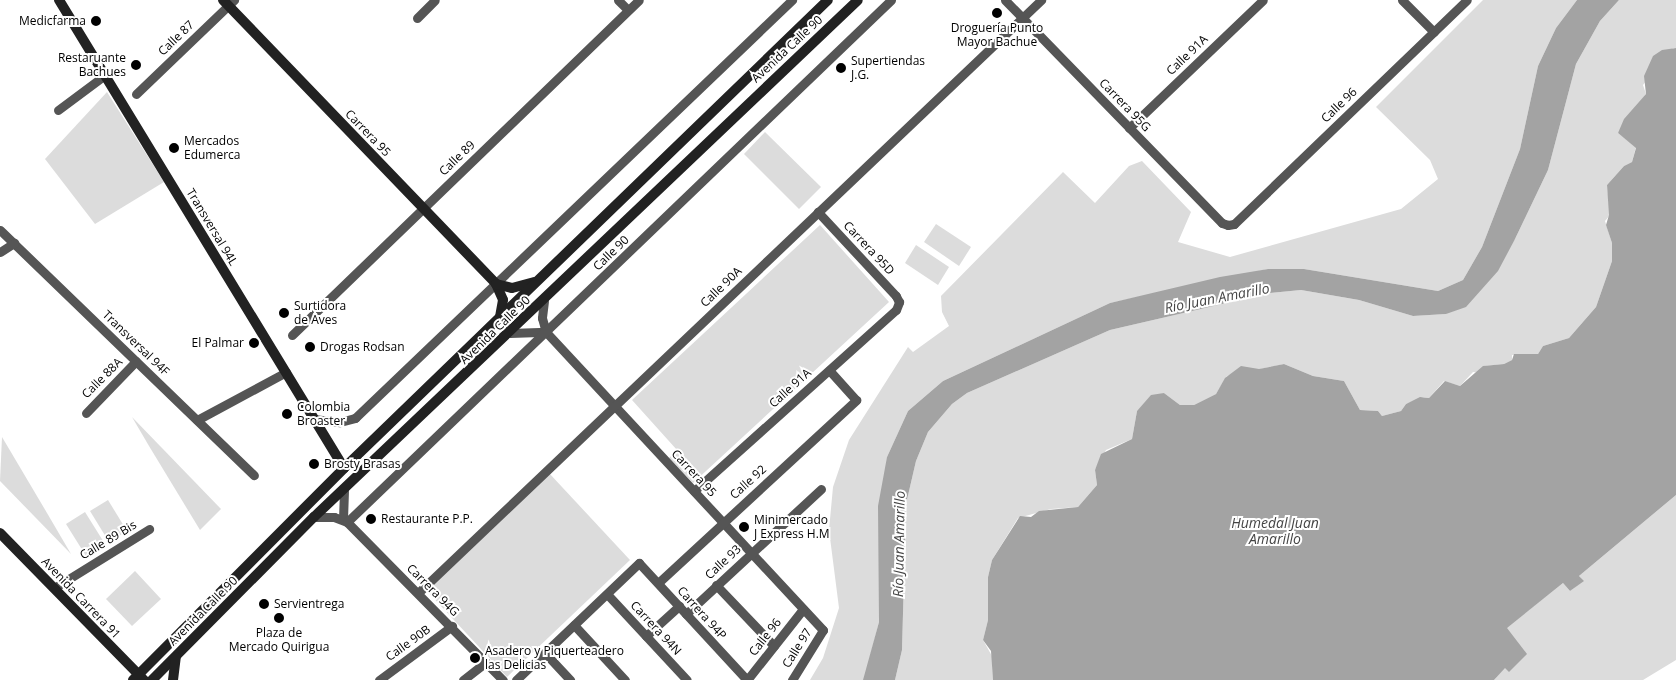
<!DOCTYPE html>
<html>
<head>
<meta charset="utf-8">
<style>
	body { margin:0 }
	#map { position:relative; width:1676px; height:680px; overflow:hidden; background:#fff; font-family:"Open Sans",sans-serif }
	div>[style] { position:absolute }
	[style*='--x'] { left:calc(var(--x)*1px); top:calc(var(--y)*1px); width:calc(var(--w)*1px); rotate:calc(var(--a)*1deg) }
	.green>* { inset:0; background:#dcdcdc }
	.water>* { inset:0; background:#a3a3a3 }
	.street>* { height:9px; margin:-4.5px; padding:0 4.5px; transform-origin:4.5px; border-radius:4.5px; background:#555 }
	.secondary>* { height:10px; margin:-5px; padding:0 5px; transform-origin:5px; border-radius:5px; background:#222 }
	.dots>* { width:14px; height:14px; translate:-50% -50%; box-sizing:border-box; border:2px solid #fff; border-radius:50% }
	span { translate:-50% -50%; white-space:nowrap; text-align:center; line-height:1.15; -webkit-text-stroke:4px #fff; paint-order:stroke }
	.poi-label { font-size:12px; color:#000 }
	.right { translate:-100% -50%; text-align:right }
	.left { translate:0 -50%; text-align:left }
	.street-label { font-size:12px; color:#000 }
	.water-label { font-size:14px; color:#444; font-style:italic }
</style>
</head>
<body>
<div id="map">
	<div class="green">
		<i style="clip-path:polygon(1483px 0,1577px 0,1556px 28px,1538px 66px,1520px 149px,1482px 247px,1463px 280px,1438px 291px,1304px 269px,1268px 269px,1110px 303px,943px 381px,908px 411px,887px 457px,879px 622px,864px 680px,810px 680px,823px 658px,839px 608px,829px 530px,833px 487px,849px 440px,908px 347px,913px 352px,949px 326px,942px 312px,941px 296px,1063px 172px,1095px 203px,1129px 166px,1142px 161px,1191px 212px,1178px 242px,1230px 257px,1401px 209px,1438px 179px,1430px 160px,1376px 107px)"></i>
		<i style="clip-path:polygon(1619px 0,1676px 0,1676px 48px,1673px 48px,1643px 85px,1646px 94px,1618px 133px,1636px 147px,1632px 162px,1624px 166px,1607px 185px,1610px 215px,1605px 221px,1612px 243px,1612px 261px,1596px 307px,1569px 338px,1543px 346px,1538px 354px,1512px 355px,1512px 360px,1504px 364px,1484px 366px,1480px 373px,1473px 372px,1460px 386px,1444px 381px,1429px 398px,1423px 397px,1406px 404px,1401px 411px,1382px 416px,1378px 411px,1360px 410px,1344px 381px,1313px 376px,1284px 364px,1227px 376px,1216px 394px,1194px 405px,1180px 405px,1164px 393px,1137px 411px,1132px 439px,1106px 450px,1095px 470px,1097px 485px,1078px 507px,1051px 509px,1018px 518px,992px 560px,988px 577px,988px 620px,983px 640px,992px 656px,993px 680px,895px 680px,902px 650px,906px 504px,916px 461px,928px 432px,952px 404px,967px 393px,1110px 330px,1270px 293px,1301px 290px,1359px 300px,1413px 316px,1446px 314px,1515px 239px,1548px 170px,1576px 64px,1600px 21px)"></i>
		<i style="clip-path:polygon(107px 92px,164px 182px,95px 224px,45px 159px)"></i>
		<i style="clip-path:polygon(765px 132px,821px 187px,799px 209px,744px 154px)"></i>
		<i style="clip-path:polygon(936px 224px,971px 247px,959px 266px,924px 242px)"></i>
		<i style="clip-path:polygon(820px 225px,889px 302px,693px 483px,669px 458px,677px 450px,632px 400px)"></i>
		<i style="clip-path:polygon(916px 245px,949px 267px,938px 285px,905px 263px)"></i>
		<i style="clip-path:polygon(132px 417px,221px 509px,200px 530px,149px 446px)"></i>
		<i style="clip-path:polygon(2px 437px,47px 513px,71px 554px,0 481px)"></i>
		<i style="clip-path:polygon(549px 473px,630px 560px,507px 677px,426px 590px)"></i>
		<i style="clip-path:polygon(1676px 495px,1676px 660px,1643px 680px,1494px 680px,1505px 667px,1509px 671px,1506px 628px,1563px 583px,1570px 591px,1583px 581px,1579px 576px)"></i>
		<i style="clip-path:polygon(108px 500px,127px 531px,109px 542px,90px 511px)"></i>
		<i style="clip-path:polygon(85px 512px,105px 544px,86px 556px,66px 524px)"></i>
		<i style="clip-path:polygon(135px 571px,161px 599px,132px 626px,106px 599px)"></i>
	</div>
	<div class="water">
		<i style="clip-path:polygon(1577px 0,1619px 0,1600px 21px,1576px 64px,1548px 170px,1515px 239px,1498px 271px,1466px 307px,1446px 314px,1413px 316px,1359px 300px,1301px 290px,1270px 293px,1110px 330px,967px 393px,952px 404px,928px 432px,916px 461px,906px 504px,902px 650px,895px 680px,863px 680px,879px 622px,878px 506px,887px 457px,908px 411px,943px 381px,1110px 303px,1220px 277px,1268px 269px,1304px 269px,1438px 291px,1463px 280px,1482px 247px,1520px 149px,1538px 66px,1556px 28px)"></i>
		<i style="clip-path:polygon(1676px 48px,1676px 495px,1579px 576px,1584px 581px,1570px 591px,1563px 583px,1507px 628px,1527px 654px,1509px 672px,1505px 668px,1494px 680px,993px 680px,991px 651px,983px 640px,988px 620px,988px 577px,992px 560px,1020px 516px,1031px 517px,1039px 511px,1078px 507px,1097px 485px,1095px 470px,1101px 454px,1132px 439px,1137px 411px,1151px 395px,1164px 393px,1180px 405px,1194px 405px,1216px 394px,1225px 378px,1241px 366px,1259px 369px,1284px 364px,1313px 376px,1344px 381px,1360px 410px,1378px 411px,1382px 416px,1401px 411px,1406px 404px,1420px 397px,1429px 398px,1445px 381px,1460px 386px,1483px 366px,1504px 364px,1512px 360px,1514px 354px,1538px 354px,1543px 346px,1569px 338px,1596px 307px,1612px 261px,1612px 243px,1606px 225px,1609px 215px,1607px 185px,1624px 166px,1632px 162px,1636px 148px,1618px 133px,1624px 119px,1646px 94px,1644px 76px,1653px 56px,1662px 50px)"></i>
	</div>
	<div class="street">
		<i style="--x:618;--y:0;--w:14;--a:45"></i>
		<i style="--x:1005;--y:0;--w:311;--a:45.8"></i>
		<i style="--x:1222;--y:223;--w:6;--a:18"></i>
		<i style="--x:1228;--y:225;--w:6;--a:-9"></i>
		<i style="--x:1234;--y:224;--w:323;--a:-43.9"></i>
		<i style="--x:1402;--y:0;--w:45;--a:45"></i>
		<i style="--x:417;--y:18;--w:25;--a:-45"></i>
		<i style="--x:136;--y:94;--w:136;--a:-43.8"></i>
		<i style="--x:58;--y:110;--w:59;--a:-36.7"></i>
		<i style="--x:1129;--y:128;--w:185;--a:-43.7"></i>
		<i style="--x:0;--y:230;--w:353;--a:44"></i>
		<i style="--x:0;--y:252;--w:17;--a:-33"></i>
		<i style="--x:544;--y:301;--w:17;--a:97"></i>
		<i style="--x:542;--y:318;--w:15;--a:74"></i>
		<i style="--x:546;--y:332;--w:407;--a:47.1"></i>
		<i style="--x:823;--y:630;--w:59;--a:121.8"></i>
		<i style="--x:510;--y:333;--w:36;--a:-2"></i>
		<i style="--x:292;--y:335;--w:482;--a:-44"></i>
		<i style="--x:86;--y:413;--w:72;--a:-46.1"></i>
		<i style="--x:314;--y:419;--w:26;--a:7"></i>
		<i style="--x:340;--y:422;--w:16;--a:-15"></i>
		<i style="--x:355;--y:418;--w:605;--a:-43.73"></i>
		<i style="--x:197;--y:420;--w:101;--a:-28.3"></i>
		<i style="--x:694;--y:491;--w:271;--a:-41.9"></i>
		<i style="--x:896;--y:310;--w:9;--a:-69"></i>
		<i style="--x:899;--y:302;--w:7;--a:-117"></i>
		<i style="--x:896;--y:296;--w:115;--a:-132.9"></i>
		<i style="--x:314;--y:517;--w:20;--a:0"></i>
		<i style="--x:334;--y:517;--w:14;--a:21"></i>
		<i style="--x:347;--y:522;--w:222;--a:45.4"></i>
		<i style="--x:343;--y:519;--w:28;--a:-88"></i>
		<i style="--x:347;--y:522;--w:754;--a:-43.82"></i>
		<i style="--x:658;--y:583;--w:270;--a:-42.7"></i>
		<i style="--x:856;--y:400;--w:40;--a:-132"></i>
		<i style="--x:716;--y:585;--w:84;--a:46.4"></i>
		<i style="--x:54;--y:588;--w:112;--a:-31.8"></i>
		<i style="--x:419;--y:592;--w:859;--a:-43.58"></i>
		<i style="--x:607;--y:594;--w:117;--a:47.1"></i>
		<i style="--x:686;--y:614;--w:184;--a:-42.8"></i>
		<i style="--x:574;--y:625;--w:75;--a:47.2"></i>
		<i style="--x:646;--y:636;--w:45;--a:-42.3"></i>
		<i style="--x:545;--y:653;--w:37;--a:47"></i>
		<i style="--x:379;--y:680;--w:91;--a:-36.5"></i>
		<i style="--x:463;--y:680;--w:29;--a:-38"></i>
		<i style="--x:516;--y:680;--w:170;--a:-43.6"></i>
		<i style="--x:639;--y:563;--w:159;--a:47.3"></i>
		<i style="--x:747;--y:680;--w:90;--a:-51.7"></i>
	</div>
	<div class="secondary">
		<i style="--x:59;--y:0;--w:548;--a:58.66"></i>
		<i style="--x:223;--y:0;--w:394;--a:46.1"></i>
		<i style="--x:496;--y:284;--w:17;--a:66"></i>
		<i style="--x:503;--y:300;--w:17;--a:100"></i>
		<i style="--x:496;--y:284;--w:16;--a:14"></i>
		<i style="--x:512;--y:288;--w:23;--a:-15"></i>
		<i style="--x:0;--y:533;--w:206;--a:45.6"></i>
		<i style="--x:133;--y:680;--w:299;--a:-45.1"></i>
		<i style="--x:344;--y:468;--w:673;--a:-44.04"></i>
		<i style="--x:152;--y:680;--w:230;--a:-45.2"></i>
		<i style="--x:314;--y:517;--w:750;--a:-43.54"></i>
		<i style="--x:173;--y:680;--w:23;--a:-83"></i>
	</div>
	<div class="dots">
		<i style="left:997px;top:13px;background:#000"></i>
		<i style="left:96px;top:21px;background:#000"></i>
		<i style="left:136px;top:65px;background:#000"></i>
		<i style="left:841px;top:68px;background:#000"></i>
		<i style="left:174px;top:148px;background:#000"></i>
		<i style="left:284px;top:313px;background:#000"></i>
		<i style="left:254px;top:343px;background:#000"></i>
		<i style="left:310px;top:347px;background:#000"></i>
		<i style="left:287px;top:414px;background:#000"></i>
		<i style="left:314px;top:464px;background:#000"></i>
		<i style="left:371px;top:519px;background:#000"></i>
		<i style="left:744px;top:527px;background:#000"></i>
		<i style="left:264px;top:604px;background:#000"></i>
		<i style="left:279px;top:618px;background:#000"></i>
		<i style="left:475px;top:658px;background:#000"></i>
	</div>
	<div class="poi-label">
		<span class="right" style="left:86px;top:21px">Medicfarma</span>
		<span style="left:997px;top:35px">Droguería Punto<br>Mayor Bachue</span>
		<span class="right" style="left:126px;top:65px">Restaruante<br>Bachues</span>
		<span class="left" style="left:851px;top:68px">Supertiendas<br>J.G.</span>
		<span class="left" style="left:184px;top:148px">Mercados<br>Edumerca</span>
		<span class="left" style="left:294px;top:313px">Surtidora<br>de Aves</span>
		<span class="right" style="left:244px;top:343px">El Palmar</span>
		<span class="left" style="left:320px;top:347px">Drogas Rodsan</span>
		<span class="left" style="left:297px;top:414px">Colombia<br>Broaster</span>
		<span class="left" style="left:324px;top:464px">Brosty Brasas</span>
		<span class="left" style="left:381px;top:519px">Restaurante P.P.</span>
		<span class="left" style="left:754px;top:527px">Minimercado<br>J Express H.M</span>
		<span class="left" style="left:274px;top:604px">Servientrega</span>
		<span style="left:279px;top:640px">Plaza de<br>Mercado Quirigua</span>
		<span class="left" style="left:485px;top:658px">Asadero y Piquerteadero<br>las Delicias</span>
	</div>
	<div class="street-label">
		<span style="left:176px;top:38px;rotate:-44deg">Calle 87</span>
		<span style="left:787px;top:49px;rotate:-43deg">Avenida Calle 90</span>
		<span style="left:1187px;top:55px;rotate:-44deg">Calle 91A</span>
		<span style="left:1125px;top:105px;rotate:46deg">Carrera 95G</span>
		<span style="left:1339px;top:105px;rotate:-44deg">Calle 96</span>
		<span style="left:368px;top:133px;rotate:46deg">Carrera 95</span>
		<span style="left:457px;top:158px;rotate:-44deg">Calle 89</span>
		<span style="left:212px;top:227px;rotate:59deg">Transversal 94L</span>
		<span style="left:869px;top:248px;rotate:47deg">Carrera 95D</span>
		<span style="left:611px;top:253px;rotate:-44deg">Calle 90</span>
		<span style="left:721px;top:287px;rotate:-44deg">Calle 90A</span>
		<span style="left:495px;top:330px;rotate:-44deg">Avenida Calle 90</span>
		<span style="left:136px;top:343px;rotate:44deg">Transversal 94F</span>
		<span style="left:102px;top:378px;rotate:-45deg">Calle 88A</span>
		<span style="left:790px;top:388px;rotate:-42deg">Calle 91A</span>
		<span style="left:694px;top:473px;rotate:47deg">Carrera 95</span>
		<span style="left:748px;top:482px;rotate:-42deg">Calle 92</span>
		<span style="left:108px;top:540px;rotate:-31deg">Calle 89 Bis</span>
		<span style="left:723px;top:562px;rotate:-43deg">Calle 93</span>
		<span style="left:433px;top:590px;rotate:45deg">Carrera 94G</span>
		<span style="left:81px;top:598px;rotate:46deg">Avenida Carrera 91</span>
		<span style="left:203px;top:611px;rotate:-45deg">Avenida Calle 90</span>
		<span style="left:702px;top:613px;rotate:48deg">Carrera 94P</span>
		<span style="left:656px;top:628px;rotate:47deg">Carrera 94N</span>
		<span style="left:765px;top:637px;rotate:-52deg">Calle 96</span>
		<span style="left:408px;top:643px;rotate:-36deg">Calle 90B</span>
		<span style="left:797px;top:648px;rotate:-58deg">Calle 97</span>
	</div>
	<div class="water-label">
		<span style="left:1217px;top:298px;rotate:-11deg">Río Juan Amarillo</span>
		<span style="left:1275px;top:531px">Humedal Juan<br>Amarillo</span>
		<span style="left:899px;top:544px;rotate:-89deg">Río Juan Amarillo</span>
	</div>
</div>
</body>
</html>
